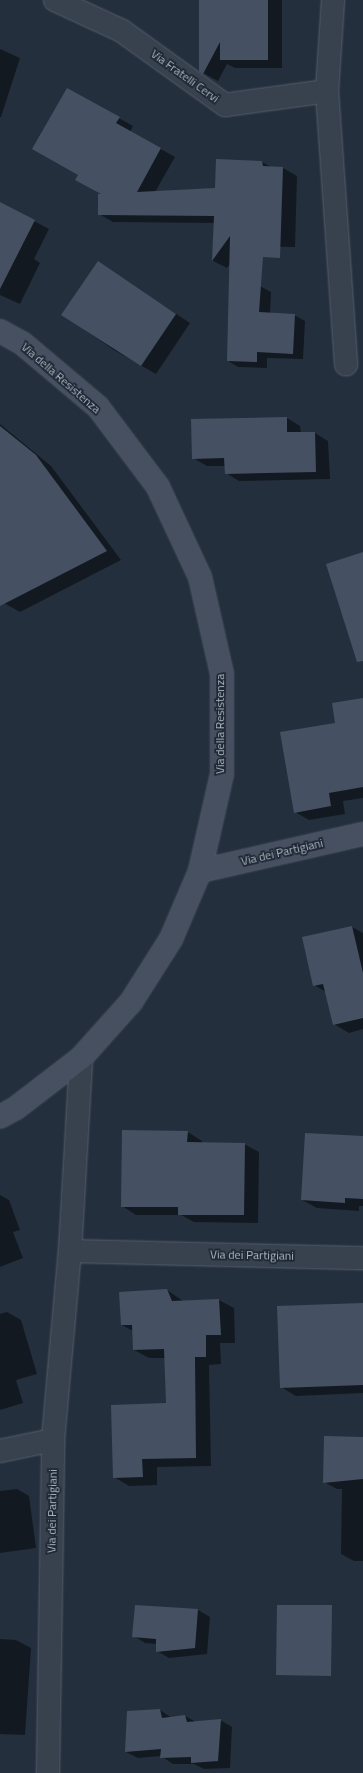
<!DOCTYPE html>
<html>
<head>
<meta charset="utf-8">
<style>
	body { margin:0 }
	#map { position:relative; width:363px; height:1773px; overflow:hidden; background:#242f3e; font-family:"Titillium Web",sans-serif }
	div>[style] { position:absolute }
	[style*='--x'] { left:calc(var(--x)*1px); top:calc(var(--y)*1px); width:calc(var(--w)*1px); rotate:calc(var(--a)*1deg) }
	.shadow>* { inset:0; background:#0007 }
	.building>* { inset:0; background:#455162 }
	.roads { filter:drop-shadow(0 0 1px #565f6c) drop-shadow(0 0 1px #565f6c) }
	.street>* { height:22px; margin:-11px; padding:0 11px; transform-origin:11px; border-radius:11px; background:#38414e }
	.secondary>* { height:22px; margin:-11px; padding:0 11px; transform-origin:11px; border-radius:11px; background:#465061 }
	span { translate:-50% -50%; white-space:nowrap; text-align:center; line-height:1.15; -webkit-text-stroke:3.5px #1d2633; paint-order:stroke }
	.street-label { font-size:12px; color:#b4bcc9 }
</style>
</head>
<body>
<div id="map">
	<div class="shadow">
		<i style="clip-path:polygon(200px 0,282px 0,282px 68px,235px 68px,227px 64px,218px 81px,203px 73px)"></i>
		<i style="clip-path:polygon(0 49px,20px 58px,1px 117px,0 117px)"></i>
		<i style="clip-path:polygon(67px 89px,133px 126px,130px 132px,175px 157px,155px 192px,216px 189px,262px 162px,271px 167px,283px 168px,297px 176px,295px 247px,242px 246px,227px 268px,213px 261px,215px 223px,113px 222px,99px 214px,104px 195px,80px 175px)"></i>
		<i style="clip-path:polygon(0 203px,49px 229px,34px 259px,40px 263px,20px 304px,0 295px)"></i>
		<i style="clip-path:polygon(98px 263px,190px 323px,156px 374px,114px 350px,63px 315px)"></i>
		<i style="clip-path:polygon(260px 286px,271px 292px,270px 314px,294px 315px,305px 321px,303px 359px,267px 358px,267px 368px,238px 367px,228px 361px)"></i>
		<i style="clip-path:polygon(287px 418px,300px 426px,301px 433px,315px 433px,328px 441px,330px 479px,239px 481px,226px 473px,225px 466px,207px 466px,193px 458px)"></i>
		<i style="clip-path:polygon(0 424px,51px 466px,121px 560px,20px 612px,4px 603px,0 597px)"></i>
		<i style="clip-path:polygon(363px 699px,363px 798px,343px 801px,345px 814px,309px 820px,295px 812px)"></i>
		<i style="clip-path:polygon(352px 927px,363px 933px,363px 1029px,349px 1033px,334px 1024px,326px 992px,314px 985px)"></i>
		<i style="clip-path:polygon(188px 1132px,202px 1141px,202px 1143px,244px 1144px,259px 1152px,258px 1223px,194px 1222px,181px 1215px,136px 1215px,122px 1206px)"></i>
		<i style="clip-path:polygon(363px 1137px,363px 1206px,359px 1206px,359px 1211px,317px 1208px,302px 1200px)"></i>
		<i style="clip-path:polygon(0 1195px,9px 1200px,20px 1230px,13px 1232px,23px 1258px,0 1267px)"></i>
		<i style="clip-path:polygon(167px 1290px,183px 1301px,219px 1300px,234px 1308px,235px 1343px,220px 1343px,221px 1364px,209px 1365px,211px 1466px,157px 1467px,157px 1485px,129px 1486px,114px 1477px,167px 1404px,165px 1358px,149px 1358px,134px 1350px,133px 1331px,122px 1325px)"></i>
		<i style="clip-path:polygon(363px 1304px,363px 1393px,296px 1396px,281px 1387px)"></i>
		<i style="clip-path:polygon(7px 1312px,21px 1320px,37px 1374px,16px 1380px,23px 1403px,0 1410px,0 1314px)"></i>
		<i style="clip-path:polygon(363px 1438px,363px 1561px,354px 1561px,341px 1554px,342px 1489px,337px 1489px,324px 1482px)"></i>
		<i style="clip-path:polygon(17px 1489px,29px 1496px,36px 1548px,0 1553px,0 1491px)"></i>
		<i style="clip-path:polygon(136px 1606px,198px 1610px,210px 1617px,207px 1654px,169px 1658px,157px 1651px,157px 1644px,145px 1643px,134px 1636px)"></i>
		<i style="clip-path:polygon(0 1639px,16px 1640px,31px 1648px,25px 1735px,0 1734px)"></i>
		<i style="clip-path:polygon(160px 1710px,172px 1718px,185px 1716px,196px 1722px,220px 1720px,232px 1727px,230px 1768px,204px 1769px,194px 1764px,173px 1764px,161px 1756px,138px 1758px,126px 1752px)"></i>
	</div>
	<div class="building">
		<i style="clip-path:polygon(199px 0,268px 0,268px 60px,220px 60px,220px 42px,203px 74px,199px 71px)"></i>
		<i style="clip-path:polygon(67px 88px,120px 117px,116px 123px,161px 148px,137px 192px,215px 188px,216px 159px,262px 161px,263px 166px,283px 167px,280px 258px,263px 257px,259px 312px,295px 314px,293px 354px,257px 352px,257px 362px,227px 361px,230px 236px,212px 261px,214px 216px,98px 215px,98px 194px,101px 194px,75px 180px,78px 175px,32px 149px)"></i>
		<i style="clip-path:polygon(0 202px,35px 220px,0 289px)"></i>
		<i style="clip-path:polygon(98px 261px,176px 314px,141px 366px,61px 315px)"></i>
		<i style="clip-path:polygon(287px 417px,287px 432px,315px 432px,316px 472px,225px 474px,224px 458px,192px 459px,191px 419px)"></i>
		<i style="clip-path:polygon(0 426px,36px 455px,107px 551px,0 606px)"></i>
		<i style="clip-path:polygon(363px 552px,363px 661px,357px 662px,326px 564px)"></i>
		<i style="clip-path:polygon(363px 698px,363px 787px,329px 793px,331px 806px,294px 813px,280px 732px,335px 723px,332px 703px)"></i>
		<i style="clip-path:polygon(352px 926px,363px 973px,363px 1018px,333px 1025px,323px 984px,313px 986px,302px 937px)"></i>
		<i style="clip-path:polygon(122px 1130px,188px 1131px,187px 1142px,245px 1143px,244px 1215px,178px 1215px,178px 1207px,121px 1207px)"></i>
		<i style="clip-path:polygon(305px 1133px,363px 1136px,363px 1199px,345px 1198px,345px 1203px,301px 1200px)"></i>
		<i style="clip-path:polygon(167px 1289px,172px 1301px,219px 1299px,221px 1335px,206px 1335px,206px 1357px,195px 1357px,196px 1458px,142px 1459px,143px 1477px,113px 1478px,111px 1405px,166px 1403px,164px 1349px,133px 1350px,132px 1325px,121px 1325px,119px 1292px)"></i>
		<i style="clip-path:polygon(363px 1303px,363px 1385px,280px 1388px,277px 1306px)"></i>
		<i style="clip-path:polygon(324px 1436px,363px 1437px,363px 1479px,323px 1483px)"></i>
		<i style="clip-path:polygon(135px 1605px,198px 1609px,195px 1648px,156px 1652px,156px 1639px,132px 1637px)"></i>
		<i style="clip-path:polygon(277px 1605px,332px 1605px,331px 1676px,276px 1675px)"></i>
		<i style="clip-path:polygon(160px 1709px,162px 1718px,185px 1715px,187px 1722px,221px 1719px,218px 1761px,191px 1763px,191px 1757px,160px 1758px,161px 1749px,125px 1752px,127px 1711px)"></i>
	</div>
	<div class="roads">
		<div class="street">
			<i style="--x:55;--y:0;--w:74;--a:24.8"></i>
			<i style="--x:122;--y:31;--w:127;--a:35.7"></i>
			<i style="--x:225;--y:105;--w:103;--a:-7.8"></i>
			<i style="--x:327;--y:91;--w:274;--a:86"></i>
			<i style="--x:327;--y:91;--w:91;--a:-86.2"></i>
			<i style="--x:70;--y:1251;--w:293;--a:1.4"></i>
			<i style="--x:0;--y:1451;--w:54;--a:-11.7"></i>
			<i style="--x:48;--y:1773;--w:333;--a:-89.1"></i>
			<i style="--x:53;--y:1440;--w:190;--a:-84.9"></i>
			<i style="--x:70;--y:1251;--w:193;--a:-86.7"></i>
		</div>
		<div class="secondary">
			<i style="--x:0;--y:331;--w:25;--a:29"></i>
			<i style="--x:22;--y:343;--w:99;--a:40.1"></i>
			<i style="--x:98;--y:407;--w:100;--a:53.1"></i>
			<i style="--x:158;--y:487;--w:99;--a:65"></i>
			<i style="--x:200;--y:577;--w:99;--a:77.2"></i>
			<i style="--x:222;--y:674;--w:100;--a:90"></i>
			<i style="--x:222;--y:774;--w:99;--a:102.8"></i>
			<i style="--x:200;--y:871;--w:74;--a:113.1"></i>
			<i style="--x:171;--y:939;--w:75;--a:122.4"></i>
			<i style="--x:131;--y:1002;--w:75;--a:131.8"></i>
			<i style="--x:81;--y:1058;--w:82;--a:142.4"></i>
			<i style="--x:16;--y:1108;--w:18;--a:151"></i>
			<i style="--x:200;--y:871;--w:167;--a:-12.8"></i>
		</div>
	</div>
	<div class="street-label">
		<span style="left:185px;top:76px;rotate:36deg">Via Fratelli Cervi</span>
		<span style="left:61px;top:378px;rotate:41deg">Via della Resistenza</span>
		<span style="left:220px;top:724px;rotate:-90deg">Via della Resistenza</span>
		<span style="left:282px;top:852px;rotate:-13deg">Via dei Partigiani</span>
		<span style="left:252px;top:1255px;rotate:1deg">Via dei Partigiani</span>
		<span style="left:52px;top:1511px;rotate:-89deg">Via dei Partigiani</span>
	</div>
</div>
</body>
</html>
